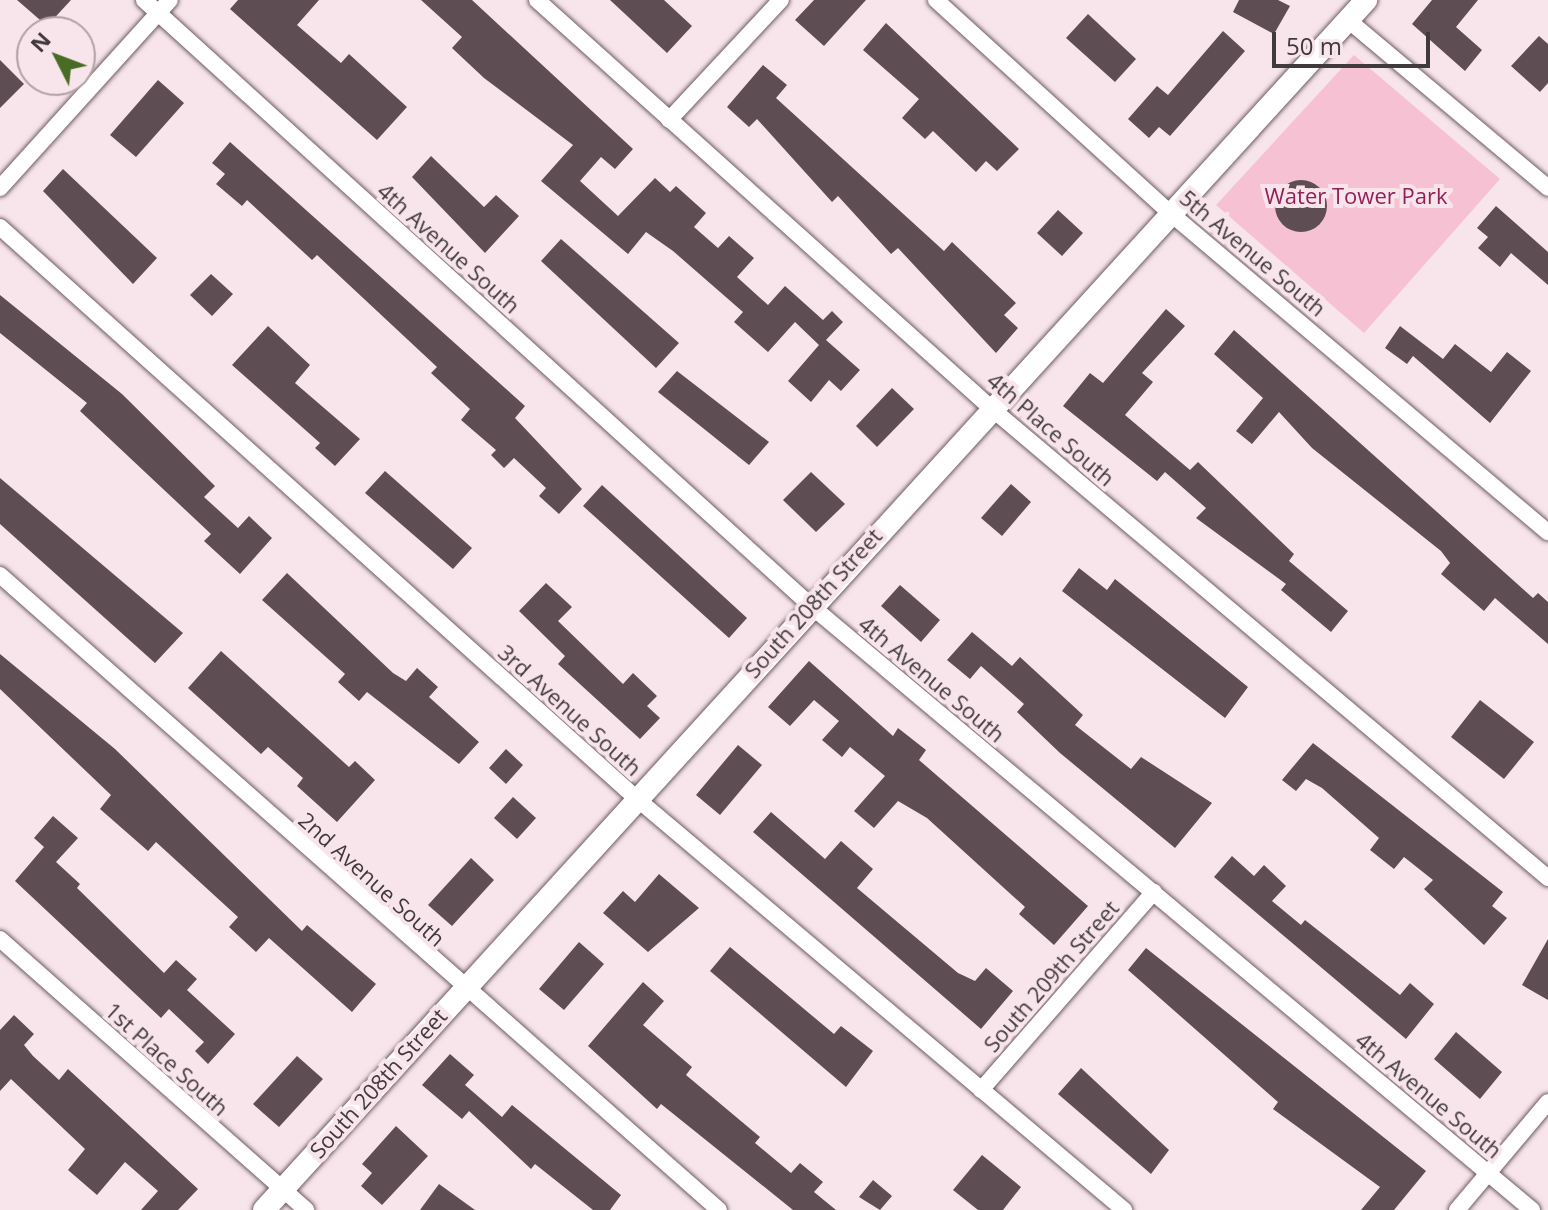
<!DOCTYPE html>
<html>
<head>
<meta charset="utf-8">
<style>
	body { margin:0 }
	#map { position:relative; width:1548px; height:1210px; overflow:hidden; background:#f8e5eb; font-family:"Open Sans",sans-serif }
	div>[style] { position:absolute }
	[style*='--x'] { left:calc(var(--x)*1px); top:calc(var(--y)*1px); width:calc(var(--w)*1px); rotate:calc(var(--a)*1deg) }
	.green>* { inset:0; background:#f6c1d3 }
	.building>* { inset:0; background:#5e4e53 }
	.round { border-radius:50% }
	.roads { filter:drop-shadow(0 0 2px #6c5c61) drop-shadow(0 0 2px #6c5c61) }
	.street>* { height:16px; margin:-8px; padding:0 8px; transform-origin:8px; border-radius:8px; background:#fff }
	.secondary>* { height:22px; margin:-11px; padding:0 11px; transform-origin:11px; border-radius:11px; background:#fff }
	span { translate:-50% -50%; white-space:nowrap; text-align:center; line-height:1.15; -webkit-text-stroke:8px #f8e5eb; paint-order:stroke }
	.park-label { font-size:22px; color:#922056 }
	.street-label { font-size:22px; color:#413a3c }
	.north { position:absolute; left:16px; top:16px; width:80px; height:80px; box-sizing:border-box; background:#f8e5eb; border:2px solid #afa1a5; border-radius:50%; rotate:312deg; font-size:22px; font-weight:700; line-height:32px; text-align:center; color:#413a3c }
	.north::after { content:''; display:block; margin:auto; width:28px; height:36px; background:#486c25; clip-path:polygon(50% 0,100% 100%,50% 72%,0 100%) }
	.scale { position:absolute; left:1272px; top:32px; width:158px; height:36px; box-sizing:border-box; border:4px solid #413a3c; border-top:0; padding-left:10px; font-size:24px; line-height:28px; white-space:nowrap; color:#413a3c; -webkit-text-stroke:6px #f8e5eb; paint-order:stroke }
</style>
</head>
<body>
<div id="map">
	<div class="green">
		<i style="clip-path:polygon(1354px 55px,1500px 179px,1364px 333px,1216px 205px)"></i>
	</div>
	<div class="building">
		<i style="clip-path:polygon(17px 0,71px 0,47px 26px)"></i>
		<i style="clip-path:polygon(238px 0,319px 0,297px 25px,341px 63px,349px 54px,407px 107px,377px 140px,230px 9px)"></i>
		<i style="clip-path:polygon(421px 0,472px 0,633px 149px,615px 169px,601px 157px,580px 181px,618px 216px,655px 178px,670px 192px,676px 186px,706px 213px,694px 227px,718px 248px,729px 236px,754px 258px,737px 277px,768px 305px,785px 286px,823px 320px,832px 311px,843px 322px,826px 340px,860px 370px,841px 391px,829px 380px,811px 402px,788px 381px,819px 345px,795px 322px,768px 352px,734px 322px,743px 312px,673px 251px,646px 232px,628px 254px,541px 181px,573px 145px,484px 78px,452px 48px,462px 37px)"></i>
		<i style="clip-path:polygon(610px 0,664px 0,692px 26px,667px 53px)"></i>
		<i style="clip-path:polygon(814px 0,866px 0,824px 46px,795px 20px)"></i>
		<i style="clip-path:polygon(1239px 0,1278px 0,1290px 6px,1274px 34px,1233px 12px)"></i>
		<i style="clip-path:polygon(1432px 0,1478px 0,1456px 27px,1482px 50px,1465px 71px,1412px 24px)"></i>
		<i style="clip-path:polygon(1088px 14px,1136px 59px,1115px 82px,1066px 38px)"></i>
		<i style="clip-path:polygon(886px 23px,1019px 149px,997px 171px,986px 161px,976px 172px,933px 131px,925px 139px,902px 118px,919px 99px,863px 50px)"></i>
		<i style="clip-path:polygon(1223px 31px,1245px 51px,1170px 136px,1159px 127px,1149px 138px,1128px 119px,1157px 86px,1168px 95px)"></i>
		<i style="clip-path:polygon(1539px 36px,1548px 44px,1548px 83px,1540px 92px,1511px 66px)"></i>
		<i style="clip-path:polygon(0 60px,24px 84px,0 108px)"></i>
		<i style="clip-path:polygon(763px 65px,787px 85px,776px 98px,944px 251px,952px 242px,1016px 303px,1004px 315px,1018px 328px,996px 353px,898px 248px,891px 254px,838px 196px,832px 202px,757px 119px,749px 127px,727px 107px)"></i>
		<i style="clip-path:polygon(158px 80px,184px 103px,136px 157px,110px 135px)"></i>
		<i style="clip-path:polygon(230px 142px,525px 406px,515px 418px,582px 489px,559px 514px,539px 496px,546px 488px,514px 458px,504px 468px,491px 455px,496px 450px,461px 420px,470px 409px,431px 373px,437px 367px,317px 255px,312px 260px,247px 200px,242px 206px,216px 184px,225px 174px,212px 163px)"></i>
		<i style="clip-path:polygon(431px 156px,484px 207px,496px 195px,519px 216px,485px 253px,412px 177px)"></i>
		<i style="clip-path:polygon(63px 169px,157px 258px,133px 284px,43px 191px)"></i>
		<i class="round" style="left:1275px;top:180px;width:52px;height:52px"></i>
		<i style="clip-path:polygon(1496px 206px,1548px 252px,1548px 285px,1511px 253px,1500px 267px,1478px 248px,1488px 237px,1477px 228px)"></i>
		<i style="clip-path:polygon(1058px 210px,1083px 233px,1062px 256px,1037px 233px)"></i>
		<i style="clip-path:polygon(561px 239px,679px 343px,656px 368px,541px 261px)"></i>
		<i style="clip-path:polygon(211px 274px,233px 294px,212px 316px,190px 295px)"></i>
		<i style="clip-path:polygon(0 295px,122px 394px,215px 486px,204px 497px,238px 528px,249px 516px,272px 538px,240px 574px,204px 541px,211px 534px,80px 411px,87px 403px,0 333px)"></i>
		<i style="clip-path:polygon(1166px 309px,1185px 326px,1142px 373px,1153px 382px,1125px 415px,1190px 470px,1198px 462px,1294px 554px,1289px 561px,1348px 611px,1331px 632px,1281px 590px,1286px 584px,1196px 518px,1206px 508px,1165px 472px,1157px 481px,1063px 406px,1090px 373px,1103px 383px)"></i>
		<i style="clip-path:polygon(268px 326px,310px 365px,295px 383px,360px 439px,335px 466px,315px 448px,320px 443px,232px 365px)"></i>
		<i style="clip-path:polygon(1400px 326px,1443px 359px,1455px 344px,1491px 372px,1507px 352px,1531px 371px,1490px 423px,1413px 356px,1407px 364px,1385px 348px)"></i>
		<i style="clip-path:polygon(1234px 330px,1533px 598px,1538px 593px,1548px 602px,1548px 644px,1495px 598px,1484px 611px,1441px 574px,1450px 563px,1441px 551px,1312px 448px,1279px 412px,1252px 444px,1236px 431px,1263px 398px,1214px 354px)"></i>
		<i style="clip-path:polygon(677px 371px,769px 442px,749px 465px,658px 392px)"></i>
		<i style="clip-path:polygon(892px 388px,914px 409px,877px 447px,856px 426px)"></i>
		<i style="clip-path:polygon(385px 471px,472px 548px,453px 569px,365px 493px)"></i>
		<i style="clip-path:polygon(811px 472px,845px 504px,816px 532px,783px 500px)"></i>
		<i style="clip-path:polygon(0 478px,183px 633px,155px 663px,0 524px)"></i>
		<i style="clip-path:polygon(1011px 484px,1031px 502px,1002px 536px,981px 518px)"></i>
		<i style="clip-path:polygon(602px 485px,747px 618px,729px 638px,583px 506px)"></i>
		<i style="clip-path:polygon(1079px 568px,1107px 590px,1115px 579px,1248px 687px,1225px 718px,1062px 591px)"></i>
		<i style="clip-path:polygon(287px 573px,393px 673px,406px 681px,417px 668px,438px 687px,429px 697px,479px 742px,459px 764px,367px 692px,359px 701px,338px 682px,345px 674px,262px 600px)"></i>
		<i style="clip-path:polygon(546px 583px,572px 607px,558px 621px,623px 684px,633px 673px,657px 696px,647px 706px,660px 718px,640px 739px,558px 664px,565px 656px,519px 611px)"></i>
		<i style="clip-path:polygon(900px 585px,940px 620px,921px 642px,881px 606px)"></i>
		<i style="clip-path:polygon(972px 632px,1012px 666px,1020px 657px,1083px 715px,1075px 725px,1131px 769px,1141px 757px,1212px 803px,1175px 848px,1060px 753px,1017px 712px,1024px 704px,981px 666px,970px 679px,947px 660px)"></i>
		<i style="clip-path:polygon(221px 651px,349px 767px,355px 761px,375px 780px,337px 822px,297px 786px,303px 778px,268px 747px,261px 754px,188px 688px)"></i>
		<i style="clip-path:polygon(0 654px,115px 749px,302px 931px,307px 925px,376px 984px,352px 1012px,269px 938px,256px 952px,229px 927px,238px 917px,156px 842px,148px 851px,100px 809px,111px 795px,0 689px)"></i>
		<i style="clip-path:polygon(809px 661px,893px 736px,898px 728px,926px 750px,919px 760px,1088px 906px,1054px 945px,1019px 914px,1025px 907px,927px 818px,898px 801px,874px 828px,854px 811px,885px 776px,850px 747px,842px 757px,822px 740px,839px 721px,814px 700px,790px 726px,768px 707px)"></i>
		<i style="clip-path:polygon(1480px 700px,1534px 742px,1504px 779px,1451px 737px)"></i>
		<i style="clip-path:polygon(1313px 743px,1503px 892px,1492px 906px,1507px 918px,1484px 945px,1424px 889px,1433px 880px,1404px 857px,1394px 869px,1370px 850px,1379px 838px,1322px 788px,1306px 779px,1296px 791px,1282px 780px)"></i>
		<i style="clip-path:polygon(738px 745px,762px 765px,720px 815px,696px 795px)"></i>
		<i style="clip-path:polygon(506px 749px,523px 765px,506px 784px,489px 768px)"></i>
		<i style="clip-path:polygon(513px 797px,536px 818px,517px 839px,494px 818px)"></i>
		<i style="clip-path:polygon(771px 812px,825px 859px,841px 841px,873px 869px,857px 888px,958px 973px,975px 981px,986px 968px,1013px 991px,981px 1029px,753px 832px)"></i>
		<i style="clip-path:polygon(53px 816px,78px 838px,56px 862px,80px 884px,77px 888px,164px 973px,176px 960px,197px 979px,187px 990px,235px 1034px,208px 1064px,195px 1051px,204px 1042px,169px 1009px,161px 1018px,15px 881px,44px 847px,34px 838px)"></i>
		<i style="clip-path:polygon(1232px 856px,1254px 876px,1264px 865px,1286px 886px,1272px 901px,1301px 925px,1305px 920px,1400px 995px,1410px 983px,1434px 1004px,1406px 1039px,1214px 877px)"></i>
		<i style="clip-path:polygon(471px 858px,494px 880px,452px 926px,428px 905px)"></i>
		<i style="clip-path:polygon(659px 874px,699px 908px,648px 952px,603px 913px,623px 891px,635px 902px)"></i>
		<i style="clip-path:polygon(1548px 939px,1548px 1000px,1522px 985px)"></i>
		<i style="clip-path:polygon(579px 942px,604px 964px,564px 1010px,539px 989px)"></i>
		<i style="clip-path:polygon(730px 947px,834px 1034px,841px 1026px,873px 1051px,846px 1087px,710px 971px)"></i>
		<i style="clip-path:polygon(1146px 948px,1426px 1171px,1394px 1210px,1361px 1210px,1380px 1187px,1273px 1109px,1278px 1102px,1128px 970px)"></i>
		<i style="clip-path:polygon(643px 982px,664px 1001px,643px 1025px,692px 1067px,686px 1075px,760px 1137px,755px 1143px,791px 1173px,800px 1163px,823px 1182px,814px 1192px,836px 1210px,793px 1210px,661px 1104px,657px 1109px,588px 1046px)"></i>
		<i style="clip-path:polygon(14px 1015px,34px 1034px,24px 1045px,33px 1056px,59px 1080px,68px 1069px,198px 1189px,178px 1210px,141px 1210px,158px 1191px,125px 1162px,97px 1195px,68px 1170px,85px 1149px,11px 1079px,0 1091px,0 1030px)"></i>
		<i style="clip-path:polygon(1456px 1032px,1502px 1072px,1480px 1099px,1434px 1059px)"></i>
		<i style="clip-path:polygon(450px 1054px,474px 1075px,465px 1085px,502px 1117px,512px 1105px,621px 1195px,610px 1210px,593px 1210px,535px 1164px,531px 1169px,469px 1111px,462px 1119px,422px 1085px)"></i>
		<i style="clip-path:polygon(297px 1056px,323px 1079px,279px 1127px,253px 1104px)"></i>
		<i style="clip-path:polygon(1081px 1068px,1169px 1150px,1151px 1174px,1058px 1094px)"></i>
		<i style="clip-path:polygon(396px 1126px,428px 1156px,382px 1205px,361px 1186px,372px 1173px,362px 1164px)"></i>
		<i style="clip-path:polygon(982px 1155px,1021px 1187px,1003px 1210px,978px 1210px,953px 1190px)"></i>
		<i style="clip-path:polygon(873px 1180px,892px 1196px,880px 1210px,859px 1197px)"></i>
		<i style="clip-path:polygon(439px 1184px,475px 1210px,420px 1210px)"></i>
	</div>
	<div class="roads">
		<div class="street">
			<i style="--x:144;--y:0;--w:900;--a:42.25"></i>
			<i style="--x:810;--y:605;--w:942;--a:39.96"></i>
			<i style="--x:537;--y:0;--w:610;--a:41.95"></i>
			<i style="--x:991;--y:408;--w:729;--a:40.16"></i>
			<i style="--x:936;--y:0;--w:315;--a:42.3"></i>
			<i style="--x:1169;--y:212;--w:496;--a:40.2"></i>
			<i style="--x:1348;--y:20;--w:261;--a:40"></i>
			<i style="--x:669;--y:120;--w:164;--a:-47"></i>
			<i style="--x:0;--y:188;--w:253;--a:-47.9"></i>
			<i style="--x:0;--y:227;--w:855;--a:41.92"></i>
			<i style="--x:636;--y:798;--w:639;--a:40.17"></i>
			<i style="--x:0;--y:575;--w:959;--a:41.45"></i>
			<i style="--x:0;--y:939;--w:409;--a:41.5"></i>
			<i style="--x:981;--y:1090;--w:263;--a:-48.9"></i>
			<i style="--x:1457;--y:1210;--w:141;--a:-49.9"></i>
		</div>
		<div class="secondary">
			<i style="--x:264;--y:1210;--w:1637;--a:-47.67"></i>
		</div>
	</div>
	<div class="park-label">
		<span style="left:1356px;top:196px">Water Tower Park</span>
	</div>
	<div class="street-label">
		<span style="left:449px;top:248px;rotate:42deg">4th Avenue South</span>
		<span style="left:1253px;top:253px;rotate:40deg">5th Avenue South</span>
		<span style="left:1051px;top:429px;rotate:41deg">4th Place South</span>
		<span style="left:813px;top:603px;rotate:-48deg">South 208th Street</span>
		<span style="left:932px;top:679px;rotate:40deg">4th Avenue South</span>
		<span style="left:570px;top:710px;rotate:42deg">3rd Avenue South</span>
		<span style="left:372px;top:879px;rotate:42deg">2nd Avenue South</span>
		<span style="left:1051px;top:976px;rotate:-49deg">South 209th Street</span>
		<span style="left:167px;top:1059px;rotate:42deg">1st Place South</span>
		<span style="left:378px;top:1083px;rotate:-48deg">South 208th Street</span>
		<span style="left:1429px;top:1095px;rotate:40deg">4th Avenue South</span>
	</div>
	<div class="north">N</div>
	<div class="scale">50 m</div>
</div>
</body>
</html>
